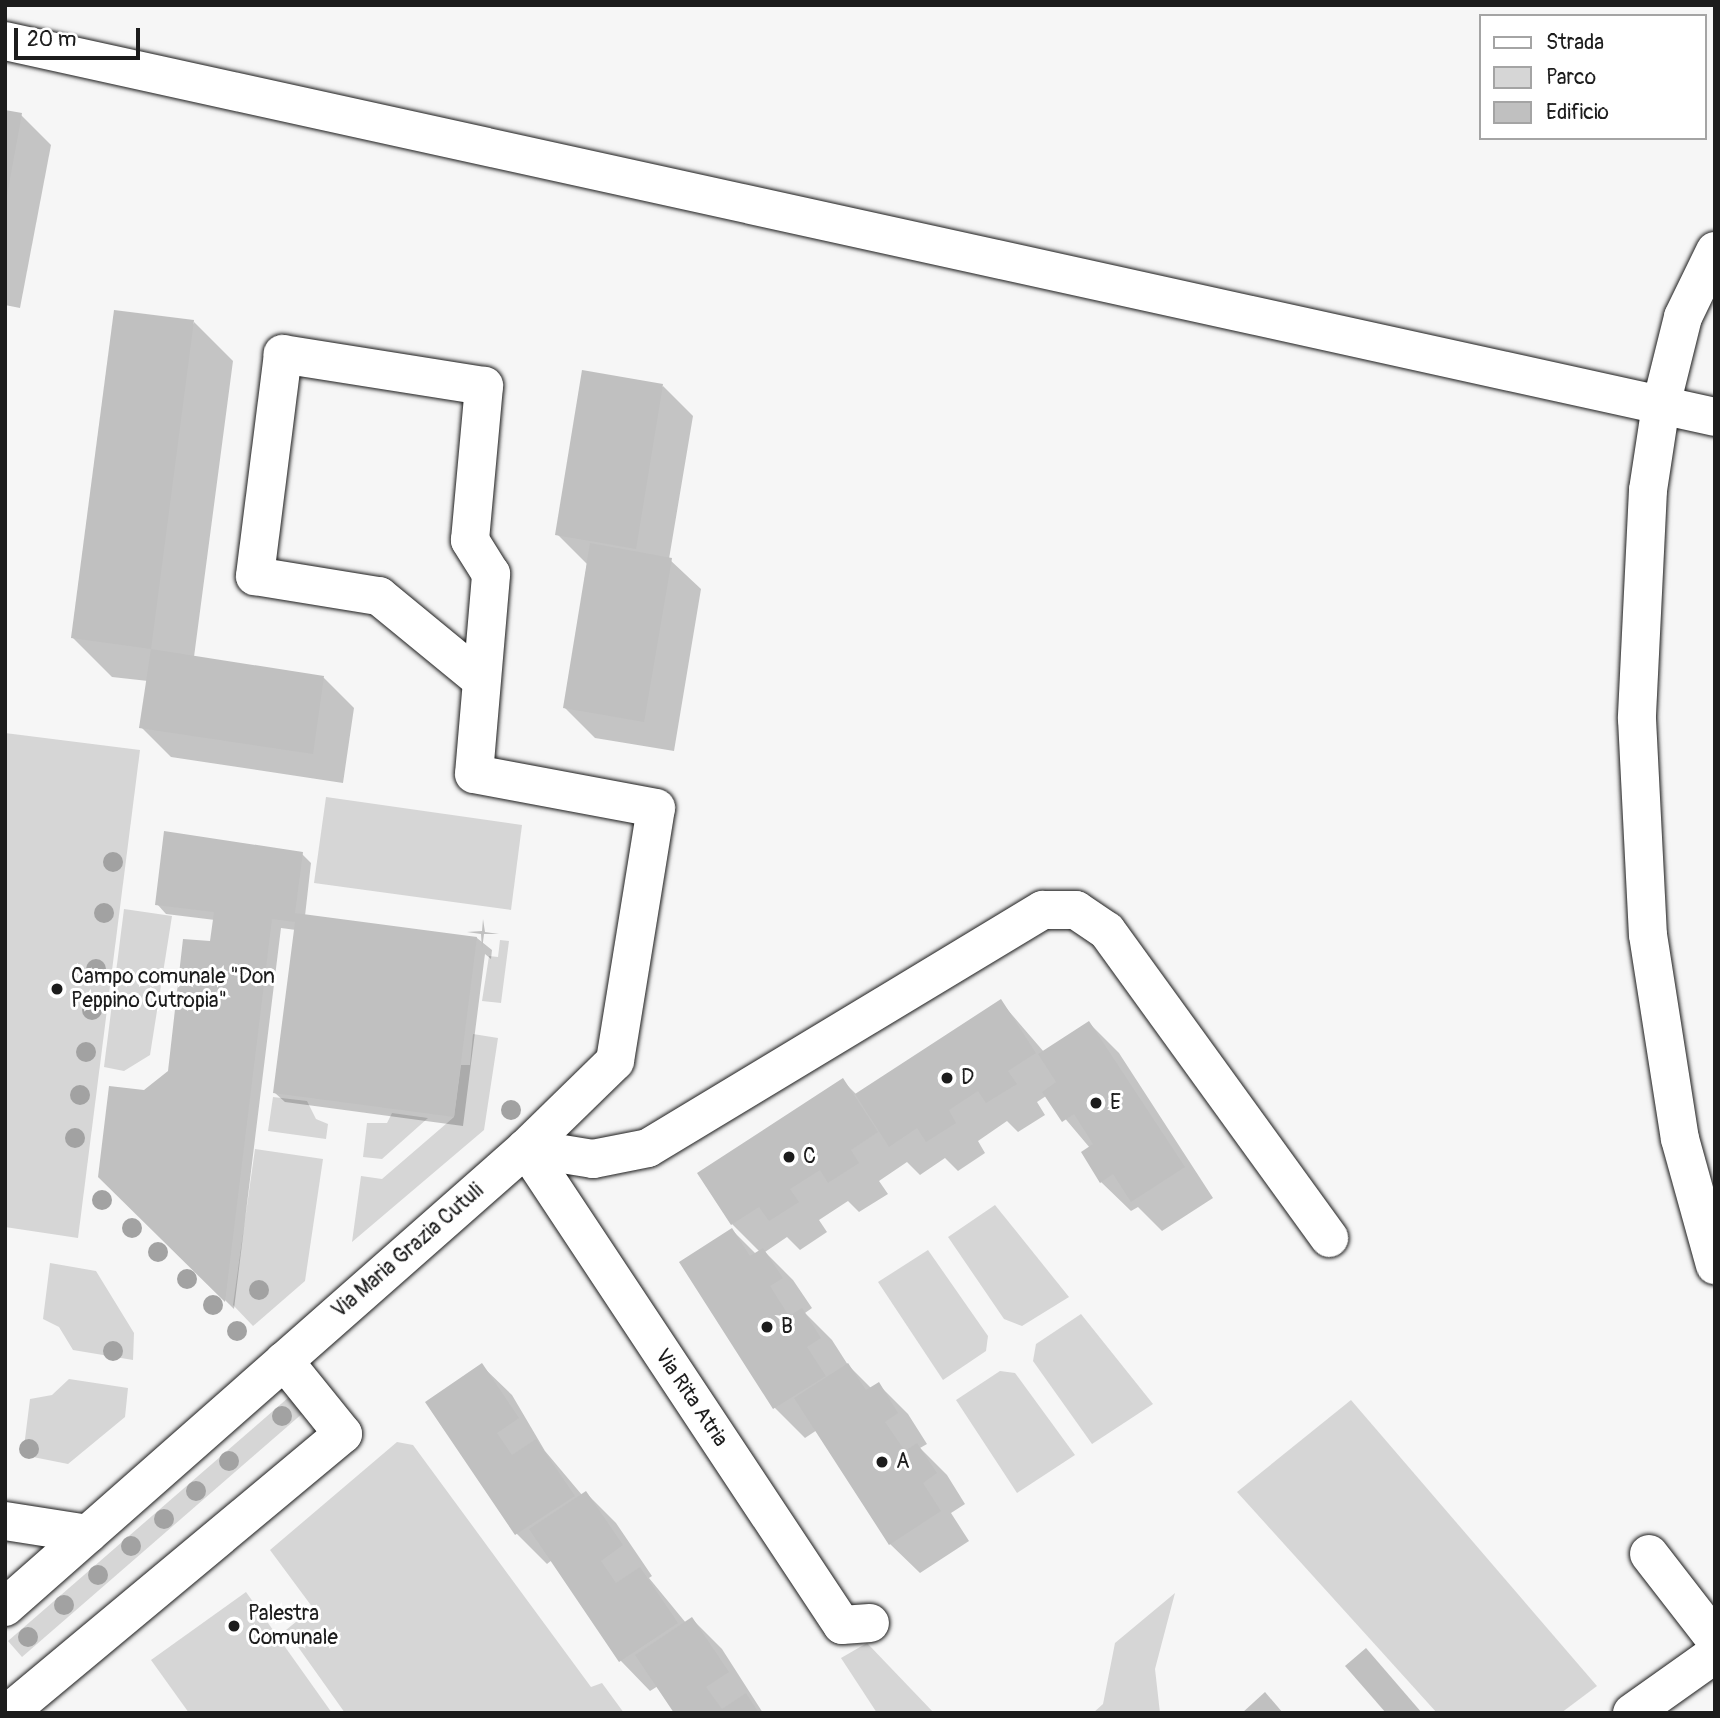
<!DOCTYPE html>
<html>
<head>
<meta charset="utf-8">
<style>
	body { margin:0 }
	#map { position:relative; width:1720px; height:1718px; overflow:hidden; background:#f6f6f6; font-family:Pangolin,sans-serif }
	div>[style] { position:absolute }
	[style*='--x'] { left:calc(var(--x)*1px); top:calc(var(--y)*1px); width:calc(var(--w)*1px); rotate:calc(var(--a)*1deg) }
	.green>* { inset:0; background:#d6d6d6 }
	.shadow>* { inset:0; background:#0003 }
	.building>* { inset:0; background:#c0c0c0 }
	.roads { filter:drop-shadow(0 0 2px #1c1c1c) drop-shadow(0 0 2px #1c1c1c) }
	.minor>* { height:38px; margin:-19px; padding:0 19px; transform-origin:19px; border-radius:19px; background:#fff }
	.trees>* { width:20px; height:20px; margin:-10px; border-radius:50%; background:#a2a2a2 }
	.dots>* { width:19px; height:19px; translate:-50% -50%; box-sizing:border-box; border:4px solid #fff; border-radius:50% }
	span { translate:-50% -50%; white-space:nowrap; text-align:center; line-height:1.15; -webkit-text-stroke:6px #fff; paint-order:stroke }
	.poi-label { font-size:21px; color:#1c1c1c }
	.left { translate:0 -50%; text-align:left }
	.street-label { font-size:21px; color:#1c1c1c }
	.frame { position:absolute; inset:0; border:7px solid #1c1c1c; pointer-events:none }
	.legend { position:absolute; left:1479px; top:14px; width:228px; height:126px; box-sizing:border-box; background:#fff; border:2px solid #a4a4a4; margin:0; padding:9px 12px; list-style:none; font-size:21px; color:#1c1c1c }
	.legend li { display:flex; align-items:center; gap:14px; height:35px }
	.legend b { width:35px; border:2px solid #a4a4a4 }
	.scale { position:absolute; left:14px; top:28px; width:126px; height:32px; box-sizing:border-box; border:4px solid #1c1c1c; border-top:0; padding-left:9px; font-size:21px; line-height:24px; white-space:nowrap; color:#1c1c1c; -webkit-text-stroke:5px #fff; paint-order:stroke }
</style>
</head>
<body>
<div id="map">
	<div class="green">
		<i style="clip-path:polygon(5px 733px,140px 750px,78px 1238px,5px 1227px)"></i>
		<i style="clip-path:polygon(326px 797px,522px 825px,511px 910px,314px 883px)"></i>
		<i style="clip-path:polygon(124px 909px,172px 916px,150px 1055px,124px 1071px,104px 1067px)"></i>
		<i style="clip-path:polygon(500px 940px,509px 941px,501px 1003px,482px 1001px,489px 956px,498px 957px)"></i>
		<i style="clip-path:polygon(473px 1034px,498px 1038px,484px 1130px,352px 1242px,361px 1176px,382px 1179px,454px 1117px,461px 1065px,470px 1065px)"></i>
		<i style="clip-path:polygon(273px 1097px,307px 1101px,316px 1119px,328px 1124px,326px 1139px,268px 1131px)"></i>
		<i style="clip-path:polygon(392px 1113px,428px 1118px,382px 1159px,363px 1157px,367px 1123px,387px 1123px)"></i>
		<i style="clip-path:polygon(255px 1149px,323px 1159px,305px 1281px,253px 1326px,233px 1305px)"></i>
		<i style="clip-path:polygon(995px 1205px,1069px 1297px,1022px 1326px,1004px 1319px,948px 1237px)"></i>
		<i style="clip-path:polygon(928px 1250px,988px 1336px,986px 1351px,943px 1380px,878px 1282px)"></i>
		<i style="clip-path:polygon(50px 1263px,96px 1271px,134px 1333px,133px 1360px,73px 1350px,59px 1327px,43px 1319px)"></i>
		<i style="clip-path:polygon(1081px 1314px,1153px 1404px,1092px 1444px,1033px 1361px,1036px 1344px)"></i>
		<i style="clip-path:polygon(1000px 1371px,1015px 1373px,1075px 1455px,1017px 1493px,956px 1400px)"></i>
		<i style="clip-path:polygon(69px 1379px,128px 1388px,125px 1417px,68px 1464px,23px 1455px,30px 1399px,52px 1395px)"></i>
		<i style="clip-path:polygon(289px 1397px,303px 1413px,22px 1657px,8px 1641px)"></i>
		<i style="clip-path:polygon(1351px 1400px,1597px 1686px,1561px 1713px,1437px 1713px,1237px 1492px)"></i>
		<i style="clip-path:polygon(397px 1442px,413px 1445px,591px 1687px,602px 1683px,624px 1713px,345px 1713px,286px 1630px,313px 1608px,270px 1550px)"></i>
		<i style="clip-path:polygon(246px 1592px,332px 1713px,189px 1713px,151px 1660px)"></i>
		<i style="clip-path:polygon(1175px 1593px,1155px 1669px,1160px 1713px,1093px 1713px,1103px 1704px,1115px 1643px)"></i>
		<i style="clip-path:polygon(867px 1643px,934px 1713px,877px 1713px,841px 1658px)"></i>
	</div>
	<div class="shadow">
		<i style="clip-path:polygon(5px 112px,21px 115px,51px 145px,20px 308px,5px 305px)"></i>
		<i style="clip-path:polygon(194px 322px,233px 361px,194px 657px,324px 678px,354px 708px,343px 783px,171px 757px,141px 727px,148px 681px,112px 677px,73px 638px)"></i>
		<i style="clip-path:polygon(663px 386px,693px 416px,669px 559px,701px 589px,674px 751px,595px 738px,565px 708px,587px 564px,557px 534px)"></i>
		<i style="clip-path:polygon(302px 854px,311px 863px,305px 916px,477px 938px,492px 950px,491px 959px,485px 954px,463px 1126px,285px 1102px,275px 1093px,296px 930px,281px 928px,234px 1309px,100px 1176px,169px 1072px,211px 943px,215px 920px,166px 914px,157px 904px)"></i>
		<i style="clip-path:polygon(1001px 1002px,1044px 1052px,1089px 1023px,1119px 1053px,1213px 1198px,1162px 1231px,1138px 1207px,1131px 1211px,1101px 1182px,1090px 1148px,1046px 1096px,1037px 1102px,1045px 1115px,1018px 1132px,1007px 1121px,978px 1141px,985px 1153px,958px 1171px,945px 1158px,920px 1175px,907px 1162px,879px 1181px,888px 1194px,859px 1212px,848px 1201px,819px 1220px,827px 1232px,800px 1250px,787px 1237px,765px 1252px,793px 1280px,812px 1308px,805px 1313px,832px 1340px,848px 1365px,872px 1389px,878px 1384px,908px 1414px,927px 1444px,920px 1448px,947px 1475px,965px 1504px,951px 1513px,969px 1541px,920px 1573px,890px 1544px,817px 1430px,805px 1438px,775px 1408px,681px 1263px,732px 1230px,756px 1254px,760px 1252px,732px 1224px,843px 1081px,857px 1095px)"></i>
		<i style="clip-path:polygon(482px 1366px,512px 1395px,545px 1451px,582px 1495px,586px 1493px,616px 1523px,652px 1576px,649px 1578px,686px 1623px,692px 1619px,722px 1649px,763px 1713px,676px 1713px,658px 1686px,650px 1691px,621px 1661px,552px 1560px,547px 1564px,517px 1534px,428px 1402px)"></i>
	</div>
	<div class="building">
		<i style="clip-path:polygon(5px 110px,22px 113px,7px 195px,5px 195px)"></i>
		<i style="clip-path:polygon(114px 310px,194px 320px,151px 649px,71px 638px)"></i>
		<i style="clip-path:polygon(582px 370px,663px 384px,636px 549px,555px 535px)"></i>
		<i style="clip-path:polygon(590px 543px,672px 558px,644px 722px,563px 708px)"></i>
		<i style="clip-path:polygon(151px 649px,324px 676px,313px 754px,139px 728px)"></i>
		<i style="clip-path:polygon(164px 831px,303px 852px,295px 913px,477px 937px,454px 1117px,273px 1093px,295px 922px,272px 919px,225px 1302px,98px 1177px,109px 1086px,144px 1090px,168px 1071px,183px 939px,210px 941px,214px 912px,155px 905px)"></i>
		<i style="clip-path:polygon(483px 919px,485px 932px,499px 934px,484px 934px,482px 950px,481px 934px,467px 932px,482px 931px)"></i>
		<i style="clip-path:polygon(1001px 999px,1036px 1053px,1008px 1071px,1017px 1084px,986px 1103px,978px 1091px,949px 1110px,956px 1123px,926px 1142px,917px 1128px,889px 1147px,855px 1094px)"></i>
		<i style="clip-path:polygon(1089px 1021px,1185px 1167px,1131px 1202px,1113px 1174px,1100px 1183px,1081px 1152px,1093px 1144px,1074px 1114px,1062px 1122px,1042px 1092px,1056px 1082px,1038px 1054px)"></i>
		<i style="clip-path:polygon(843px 1078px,878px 1132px,851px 1150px,859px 1163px,828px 1183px,820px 1170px,790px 1189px,799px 1202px,769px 1221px,759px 1207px,731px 1225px,697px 1173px)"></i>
		<i style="clip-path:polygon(732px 1228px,750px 1256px,763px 1248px,783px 1278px,770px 1286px,789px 1316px,802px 1308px,821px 1338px,807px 1347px,826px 1376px,773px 1409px,679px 1262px)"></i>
		<i style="clip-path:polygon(482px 1363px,519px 1418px,497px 1433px,512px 1455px,536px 1439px,575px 1496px,515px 1535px,425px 1402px)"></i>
		<i style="clip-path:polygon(848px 1363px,866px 1390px,879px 1382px,898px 1413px,885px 1422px,905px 1451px,917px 1443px,937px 1473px,923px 1483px,941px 1511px,889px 1545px,794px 1398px)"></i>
		<i style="clip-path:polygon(586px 1491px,623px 1545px,601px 1561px,616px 1583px,640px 1567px,678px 1623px,619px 1662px,529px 1529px)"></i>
		<i style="clip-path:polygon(692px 1617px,729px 1672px,706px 1687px,722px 1709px,746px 1693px,759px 1713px,674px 1713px,635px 1655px)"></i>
		<i style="clip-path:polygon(1366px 1648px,1422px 1713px,1386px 1713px,1345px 1666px)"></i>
		<i style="clip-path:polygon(1265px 1692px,1283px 1713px,1242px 1713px)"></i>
	</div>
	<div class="roads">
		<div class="minor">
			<i style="--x:5;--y:41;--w:1751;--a:12.4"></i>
			<i style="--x:1715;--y:251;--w:73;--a:115.9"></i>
			<i style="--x:1683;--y:317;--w:91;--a:104"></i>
			<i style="--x:1661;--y:405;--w:86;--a:98.7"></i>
			<i style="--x:1648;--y:490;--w:229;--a:92.8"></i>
			<i style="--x:1637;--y:719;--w:216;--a:87.1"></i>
			<i style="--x:1648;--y:935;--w:206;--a:81.1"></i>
			<i style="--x:1680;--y:1139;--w:131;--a:74.5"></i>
			<i style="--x:526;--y:1148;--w:68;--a:9.3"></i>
			<i style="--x:593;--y:1159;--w:56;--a:-11.3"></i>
			<i style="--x:648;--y:1148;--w:461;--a:-31.1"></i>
			<i style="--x:1043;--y:910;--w:33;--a:0"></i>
			<i style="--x:1076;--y:910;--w:37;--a:34"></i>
			<i style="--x:1107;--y:931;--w:379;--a:54.1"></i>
			<i style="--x:526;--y:1148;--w:572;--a:56.48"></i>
			<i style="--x:842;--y:1625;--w:28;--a:-4"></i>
			<i style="--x:5;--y:1521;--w:84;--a:8.9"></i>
			<i style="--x:1649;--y:1554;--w:108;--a:52.2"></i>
			<i style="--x:5;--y:1607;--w:694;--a:-41.38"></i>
			<i style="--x:526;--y:1148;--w:124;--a:-44.3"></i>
			<i style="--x:615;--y:1061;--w:256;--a:-80.8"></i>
			<i style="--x:656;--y:808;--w:185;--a:-169.4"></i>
			<i style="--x:474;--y:774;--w:201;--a:-85.1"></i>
			<i style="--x:491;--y:574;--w:40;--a:-122"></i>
			<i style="--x:470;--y:540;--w:155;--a:-84.8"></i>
			<i style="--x:484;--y:386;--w:204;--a:-171"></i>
			<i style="--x:283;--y:354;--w:224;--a:97.2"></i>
			<i style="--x:255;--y:576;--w:126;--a:9.2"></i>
			<i style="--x:379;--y:596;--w:129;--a:39.4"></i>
			<i style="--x:8;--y:1713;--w:436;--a:-39.8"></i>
			<i style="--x:343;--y:1434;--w:94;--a:-128.9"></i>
			<i style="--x:1632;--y:1713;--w:102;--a:-35.4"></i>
		</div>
	</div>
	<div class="trees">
		<i style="left:113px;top:862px"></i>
		<i style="left:104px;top:913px"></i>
		<i style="left:96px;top:969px"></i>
		<i style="left:92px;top:1010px"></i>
		<i style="left:86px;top:1052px"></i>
		<i style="left:80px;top:1095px"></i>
		<i style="left:511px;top:1110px"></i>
		<i style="left:75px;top:1138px"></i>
		<i style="left:102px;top:1200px"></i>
		<i style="left:132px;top:1228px"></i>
		<i style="left:158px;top:1252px"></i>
		<i style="left:187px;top:1279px"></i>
		<i style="left:259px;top:1290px"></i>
		<i style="left:213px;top:1305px"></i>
		<i style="left:237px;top:1331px"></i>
		<i style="left:113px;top:1351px"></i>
		<i style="left:282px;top:1416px"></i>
		<i style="left:29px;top:1449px"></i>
		<i style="left:229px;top:1461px"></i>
		<i style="left:196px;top:1491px"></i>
		<i style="left:164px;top:1519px"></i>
		<i style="left:131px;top:1546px"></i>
		<i style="left:98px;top:1575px"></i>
		<i style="left:64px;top:1605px"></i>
		<i style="left:28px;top:1637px"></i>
	</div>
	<div class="dots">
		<i style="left:57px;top:989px;background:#1c1c1c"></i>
		<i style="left:947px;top:1078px;background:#1c1c1c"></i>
		<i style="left:1096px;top:1103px;background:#1c1c1c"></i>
		<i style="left:789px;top:1157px;background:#1c1c1c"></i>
		<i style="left:767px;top:1327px;background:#1c1c1c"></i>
		<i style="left:882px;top:1462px;background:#1c1c1c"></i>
		<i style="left:234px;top:1626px;background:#1c1c1c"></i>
	</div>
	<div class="poi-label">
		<span class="left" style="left:71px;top:989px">Campo comunale "Don<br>Peppino Cutropia"</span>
		<span class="left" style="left:961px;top:1078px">D</span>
		<span class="left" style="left:1110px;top:1103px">E</span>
		<span class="left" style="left:803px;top:1157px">C</span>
		<span class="left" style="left:781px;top:1327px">B</span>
		<span class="left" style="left:896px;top:1462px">A</span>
		<span class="left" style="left:248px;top:1626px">Palestra<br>Comunale</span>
	</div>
	<div class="street-label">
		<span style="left:408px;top:1251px;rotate:-41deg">Via Maria Grazia Cutuli</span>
		<span style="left:691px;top:1398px;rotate:56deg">Via Rita Atria</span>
	</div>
	<div class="frame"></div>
	<ul class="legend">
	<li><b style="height:9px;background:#fff"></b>Strada</li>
	<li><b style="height:19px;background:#d6d6d6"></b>Parco</li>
	<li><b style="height:19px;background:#c0c0c0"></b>Edificio</li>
	</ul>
	<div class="scale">20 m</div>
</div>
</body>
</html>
